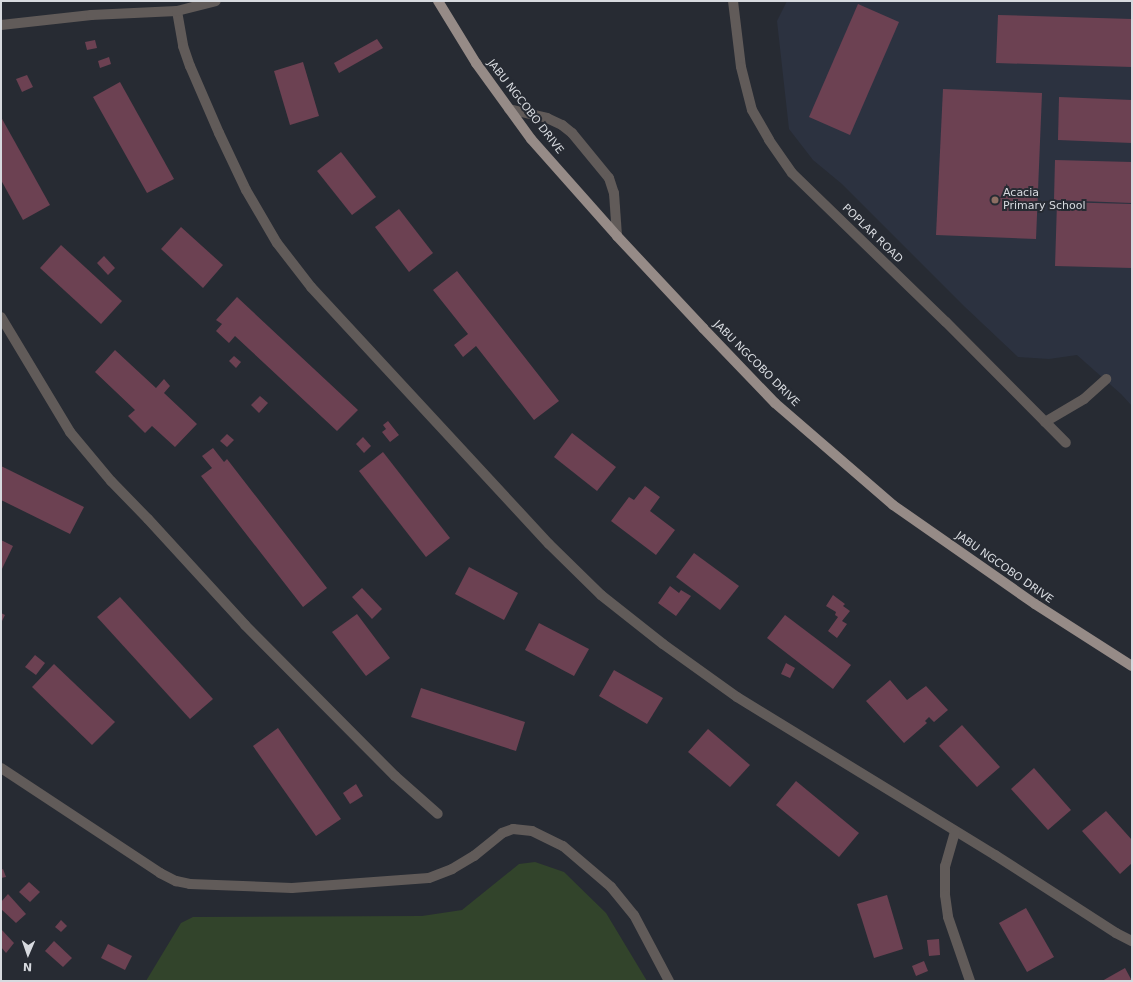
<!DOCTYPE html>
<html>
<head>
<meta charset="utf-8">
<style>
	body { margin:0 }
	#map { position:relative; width:1133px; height:982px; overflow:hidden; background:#272b33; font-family:"DejaVu Sans",sans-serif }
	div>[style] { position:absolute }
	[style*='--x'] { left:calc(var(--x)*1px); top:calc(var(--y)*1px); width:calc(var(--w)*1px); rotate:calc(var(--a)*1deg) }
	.built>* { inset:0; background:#2c3240 }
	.green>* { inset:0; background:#32442b }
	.building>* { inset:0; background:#6c4152 }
	.minor>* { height:10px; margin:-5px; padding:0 5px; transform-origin:5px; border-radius:5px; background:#615b59 }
	.major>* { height:10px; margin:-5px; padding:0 5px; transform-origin:5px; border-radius:5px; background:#968b87 }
	.dots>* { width:11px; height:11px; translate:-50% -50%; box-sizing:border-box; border:2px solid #272b33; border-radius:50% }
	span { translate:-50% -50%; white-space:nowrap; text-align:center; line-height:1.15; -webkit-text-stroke:4px #272b33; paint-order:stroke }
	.street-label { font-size:11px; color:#d7dadf }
	.poi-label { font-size:11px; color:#d7dadf }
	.left { translate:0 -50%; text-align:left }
	.frame { position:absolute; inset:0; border:2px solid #d7dadf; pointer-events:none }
	.north { position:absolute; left:8px; top:934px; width:40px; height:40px; -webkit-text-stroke:3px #272b33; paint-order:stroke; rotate:182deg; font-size:11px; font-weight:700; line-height:16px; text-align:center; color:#d7dadf }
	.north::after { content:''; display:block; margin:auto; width:14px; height:18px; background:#d7dadf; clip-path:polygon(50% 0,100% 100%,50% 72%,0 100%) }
</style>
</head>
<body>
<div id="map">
	<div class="built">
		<i style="clip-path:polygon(787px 1px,1132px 1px,1132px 406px,1121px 394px,1077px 355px,1049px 359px,1018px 357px,965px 307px,842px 184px,813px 160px,789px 129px,777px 21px)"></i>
	</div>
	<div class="green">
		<i style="clip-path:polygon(535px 862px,564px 872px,606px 913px,647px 981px,146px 981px,181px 923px,193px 917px,422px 916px,462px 910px,519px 864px)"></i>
	</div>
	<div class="building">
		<i style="clip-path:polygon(858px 4px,899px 22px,850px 135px,809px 117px)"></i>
		<i style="clip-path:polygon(998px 15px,1132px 19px,1132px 67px,996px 63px)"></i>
		<i style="clip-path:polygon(377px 39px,383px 48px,339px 73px,334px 63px)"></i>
		<i style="clip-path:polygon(95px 40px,97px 48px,87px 50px,85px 42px)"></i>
		<i style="clip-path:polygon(109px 57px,111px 64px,100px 68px,98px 61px)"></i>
		<i style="clip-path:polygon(303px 62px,319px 116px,290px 125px,274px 71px)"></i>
		<i style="clip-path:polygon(27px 75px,33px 87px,22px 92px,16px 79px)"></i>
		<i style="clip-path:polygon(120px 82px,174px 179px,147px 193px,93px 97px)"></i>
		<i style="clip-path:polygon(943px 89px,1042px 93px,1036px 239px,936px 235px)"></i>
		<i style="clip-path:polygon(1059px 97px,1132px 100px,1132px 143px,1058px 140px)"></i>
		<i style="clip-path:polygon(1px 117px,50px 205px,23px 220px,1px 180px)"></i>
		<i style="clip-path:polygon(341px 152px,376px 197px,352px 215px,317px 171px)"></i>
		<i style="clip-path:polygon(1055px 160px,1132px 162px,1132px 203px,1054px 200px)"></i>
		<i style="clip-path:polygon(1057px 202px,1132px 204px,1132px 268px,1055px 266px)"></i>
		<i style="clip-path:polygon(399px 209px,433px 253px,409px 272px,375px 227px)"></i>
		<i style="clip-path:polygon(181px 227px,223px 265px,203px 288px,161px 249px)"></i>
		<i style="clip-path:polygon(61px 245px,122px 301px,101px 324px,40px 268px)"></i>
		<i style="clip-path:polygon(104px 256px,115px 268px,108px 275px,97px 263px)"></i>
		<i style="clip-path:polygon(457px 271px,559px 401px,534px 420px,476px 346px,463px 357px,454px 345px,468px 334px,433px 290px)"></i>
		<i style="clip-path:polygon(237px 297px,358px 410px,337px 431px,235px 336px,229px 343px,216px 331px,222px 324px,216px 320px)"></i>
		<i style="clip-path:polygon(115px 350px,156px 388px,164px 379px,170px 386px,164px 393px,197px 424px,175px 447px,152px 426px,145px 433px,128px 416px,135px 410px,95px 372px)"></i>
		<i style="clip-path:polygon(234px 356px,241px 362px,236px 368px,229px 361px)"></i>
		<i style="clip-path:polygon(260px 396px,268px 403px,259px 413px,251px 405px)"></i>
		<i style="clip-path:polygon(388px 421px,399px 435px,390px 442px,382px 432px,386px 429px,383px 425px)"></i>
		<i style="clip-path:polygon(572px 433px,616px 467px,597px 491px,554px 457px)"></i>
		<i style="clip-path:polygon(227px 434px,234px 440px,227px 447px,220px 441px)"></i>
		<i style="clip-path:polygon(363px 437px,371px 446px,364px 453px,356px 444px)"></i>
		<i style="clip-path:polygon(213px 448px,224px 462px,227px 459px,327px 588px,303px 607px,201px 476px,212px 468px,202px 456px)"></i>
		<i style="clip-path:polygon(383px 452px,450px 538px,426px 557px,359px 471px)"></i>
		<i style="clip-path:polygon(1px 466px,84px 507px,70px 534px,1px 500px)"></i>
		<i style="clip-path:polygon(645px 486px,660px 497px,650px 511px,675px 530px,656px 555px,611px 521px,629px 497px,634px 500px)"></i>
		<i style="clip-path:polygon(1px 540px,13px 546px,1px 571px)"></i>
		<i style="clip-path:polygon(694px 553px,739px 586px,720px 610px,676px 577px)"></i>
		<i style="clip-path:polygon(469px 567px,518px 593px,504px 620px,455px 594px)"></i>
		<i style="clip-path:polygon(670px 586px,679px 593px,681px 590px,691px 596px,676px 616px,658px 603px)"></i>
		<i style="clip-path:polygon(362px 588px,382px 609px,372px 619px,352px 597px)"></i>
		<i style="clip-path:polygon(833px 595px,845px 604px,843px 606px,850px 611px,842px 621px,847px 624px,837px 638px,828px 631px,838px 617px,835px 615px,836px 612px,826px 606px)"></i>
		<i style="clip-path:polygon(120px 597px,213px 699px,190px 719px,97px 617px)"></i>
		<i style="clip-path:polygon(1px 613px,5px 615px,1px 623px)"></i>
		<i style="clip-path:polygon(357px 614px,390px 658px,366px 676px,332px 632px)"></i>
		<i style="clip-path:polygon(785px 615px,851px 665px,833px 689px,767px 638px)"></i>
		<i style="clip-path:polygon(539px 623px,589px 649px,574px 676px,525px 650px)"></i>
		<i style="clip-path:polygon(35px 655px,45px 663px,36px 675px,25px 667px)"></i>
		<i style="clip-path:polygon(786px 663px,795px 668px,790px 678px,781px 674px)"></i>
		<i style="clip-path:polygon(54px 664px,115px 722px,92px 745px,32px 687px)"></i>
		<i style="clip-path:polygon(614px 670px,663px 698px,647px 724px,599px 696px)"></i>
		<i style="clip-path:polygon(890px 680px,907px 700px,926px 686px,948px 710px,934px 722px,929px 717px,925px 721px,927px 723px,904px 743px,866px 701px)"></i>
		<i style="clip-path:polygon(421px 688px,525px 722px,516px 751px,411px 717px)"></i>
		<i style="clip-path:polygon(962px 725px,1000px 767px,977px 787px,939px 746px)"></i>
		<i style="clip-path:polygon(278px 728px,341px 819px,316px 836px,253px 746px)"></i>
		<i style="clip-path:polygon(708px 729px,750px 765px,730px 787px,688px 752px)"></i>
		<i style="clip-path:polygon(1034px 768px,1071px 810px,1048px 830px,1011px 789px)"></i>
		<i style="clip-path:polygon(796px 781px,859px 833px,839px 857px,776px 805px)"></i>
		<i style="clip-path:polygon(356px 784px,363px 796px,350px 804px,343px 793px)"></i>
		<i style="clip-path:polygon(1106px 811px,1132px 840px,1132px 863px,1120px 874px,1082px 831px)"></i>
		<i style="clip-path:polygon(3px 869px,6px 877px,1px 878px,1px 870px)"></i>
		<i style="clip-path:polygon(29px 882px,40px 892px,30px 902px,19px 892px)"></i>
		<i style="clip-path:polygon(8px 894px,26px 914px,16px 923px,1px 909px,1px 902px)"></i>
		<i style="clip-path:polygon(887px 895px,903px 949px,874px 958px,857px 904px)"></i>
		<i style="clip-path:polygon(1026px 908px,1054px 957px,1027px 972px,999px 923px)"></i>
		<i style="clip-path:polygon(61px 920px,67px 926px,61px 932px,55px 927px)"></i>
		<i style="clip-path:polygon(1px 929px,14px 943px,6px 953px,1px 947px)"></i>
		<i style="clip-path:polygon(939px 939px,940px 955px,929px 956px,927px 940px)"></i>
		<i style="clip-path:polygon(54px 941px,72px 958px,63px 967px,45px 951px)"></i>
		<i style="clip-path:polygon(108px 944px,132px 956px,125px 970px,101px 958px)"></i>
		<i style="clip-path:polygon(924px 961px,928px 971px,916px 976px,912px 966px)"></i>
		<i style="clip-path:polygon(1125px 968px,1132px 981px,1102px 981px)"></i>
	</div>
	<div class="minor">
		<i style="--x:733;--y:1;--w:66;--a:83.1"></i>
		<i style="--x:741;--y:67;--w:44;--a:75.7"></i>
		<i style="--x:752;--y:110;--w:34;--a:60"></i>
		<i style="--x:769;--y:140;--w:40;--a:55.1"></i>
		<i style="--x:792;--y:173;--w:214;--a:44.1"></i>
		<i style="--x:946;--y:322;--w:170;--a:45.2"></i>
		<i style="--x:177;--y:11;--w:36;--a:80"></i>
		<i style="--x:183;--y:46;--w:21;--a:71"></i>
		<i style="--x:190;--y:66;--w:73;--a:66.6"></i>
		<i style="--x:219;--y:133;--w:63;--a:64.7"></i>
		<i style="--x:246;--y:190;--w:61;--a:59.7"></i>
		<i style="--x:277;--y:243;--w:56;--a:52.3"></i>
		<i style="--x:311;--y:287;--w:350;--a:47.2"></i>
		<i style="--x:549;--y:544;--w:73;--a:44.4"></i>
		<i style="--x:601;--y:595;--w:79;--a:38.3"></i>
		<i style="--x:663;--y:644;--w:91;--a:35.6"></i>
		<i style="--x:737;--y:697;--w:303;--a:31.5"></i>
		<i style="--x:995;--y:855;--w:144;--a:32.8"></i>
		<i style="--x:1116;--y:933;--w:18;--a:27"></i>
		<i style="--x:1;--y:25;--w:91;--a:-6.3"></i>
		<i style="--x:91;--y:15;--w:86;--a:-2.7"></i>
		<i style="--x:177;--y:11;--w:40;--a:-14.4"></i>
		<i style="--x:509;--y:109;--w:39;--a:13"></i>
		<i style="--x:547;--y:118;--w:17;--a:25"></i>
		<i style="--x:562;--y:125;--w:13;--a:39"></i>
		<i style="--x:572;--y:133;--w:58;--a:50.6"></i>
		<i style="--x:609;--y:178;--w:16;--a:72"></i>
		<i style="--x:614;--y:193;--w:43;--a:86"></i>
		<i style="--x:1;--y:317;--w:134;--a:59"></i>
		<i style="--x:70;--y:432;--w:64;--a:50.1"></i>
		<i style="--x:111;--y:481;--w:53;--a:45.8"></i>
		<i style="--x:148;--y:519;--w:144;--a:47.5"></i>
		<i style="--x:245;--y:625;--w:213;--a:45.2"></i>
		<i style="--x:395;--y:776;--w:57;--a:41.5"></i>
		<i style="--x:1045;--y:422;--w:45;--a:-30.5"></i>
		<i style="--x:1084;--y:399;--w:30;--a:-42"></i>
		<i style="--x:1;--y:768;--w:191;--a:33.4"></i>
		<i style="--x:160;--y:873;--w:18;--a:27"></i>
		<i style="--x:176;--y:881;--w:14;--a:12"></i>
		<i style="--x:190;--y:884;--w:102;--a:2.2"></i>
		<i style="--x:292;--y:888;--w:137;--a:-4.2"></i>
		<i style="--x:429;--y:878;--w:25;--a:-21"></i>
		<i style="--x:452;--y:869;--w:26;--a:-31"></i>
		<i style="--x:474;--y:856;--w:36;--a:-39"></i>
		<i style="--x:502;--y:833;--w:12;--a:-20"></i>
		<i style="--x:513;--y:829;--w:19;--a:6"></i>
		<i style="--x:532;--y:831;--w:34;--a:26"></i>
		<i style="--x:563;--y:846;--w:63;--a:40.5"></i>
		<i style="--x:611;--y:887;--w:36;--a:51"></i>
		<i style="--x:634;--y:915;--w:75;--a:62.1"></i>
		<i style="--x:955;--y:832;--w:35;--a:106"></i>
		<i style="--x:945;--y:866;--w:29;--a:90"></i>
		<i style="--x:945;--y:895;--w:22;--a:82"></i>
		<i style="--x:948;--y:917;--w:68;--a:71"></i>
	</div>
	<div class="major">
		<i style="--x:438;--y:1;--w:73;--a:58.5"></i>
		<i style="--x:476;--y:63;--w:94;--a:54.1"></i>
		<i style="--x:531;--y:139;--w:130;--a:48.4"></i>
		<i style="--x:617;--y:236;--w:126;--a:46.9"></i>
		<i style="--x:703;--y:328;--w:104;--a:46.2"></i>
		<i style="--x:775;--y:403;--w:156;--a:40.8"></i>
		<i style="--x:893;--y:505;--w:173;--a:34.9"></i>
		<i style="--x:1035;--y:604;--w:115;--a:32.6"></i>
	</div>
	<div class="dots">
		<i style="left:995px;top:200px;background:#8d6e63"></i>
	</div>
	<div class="street-label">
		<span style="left:525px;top:107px;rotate:52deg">JABU NGCOBO DRIVE</span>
		<span style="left:872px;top:234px;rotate:44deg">POPLAR ROAD</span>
		<span style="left:756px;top:364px;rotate:45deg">JABU NGCOBO DRIVE</span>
		<span style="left:1004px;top:568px;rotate:35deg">JABU NGCOBO DRIVE</span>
	</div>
	<div class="poi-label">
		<span class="left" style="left:1003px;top:200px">Acacia<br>Primary School</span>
	</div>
	<div class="frame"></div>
	<div class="north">N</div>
</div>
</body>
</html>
